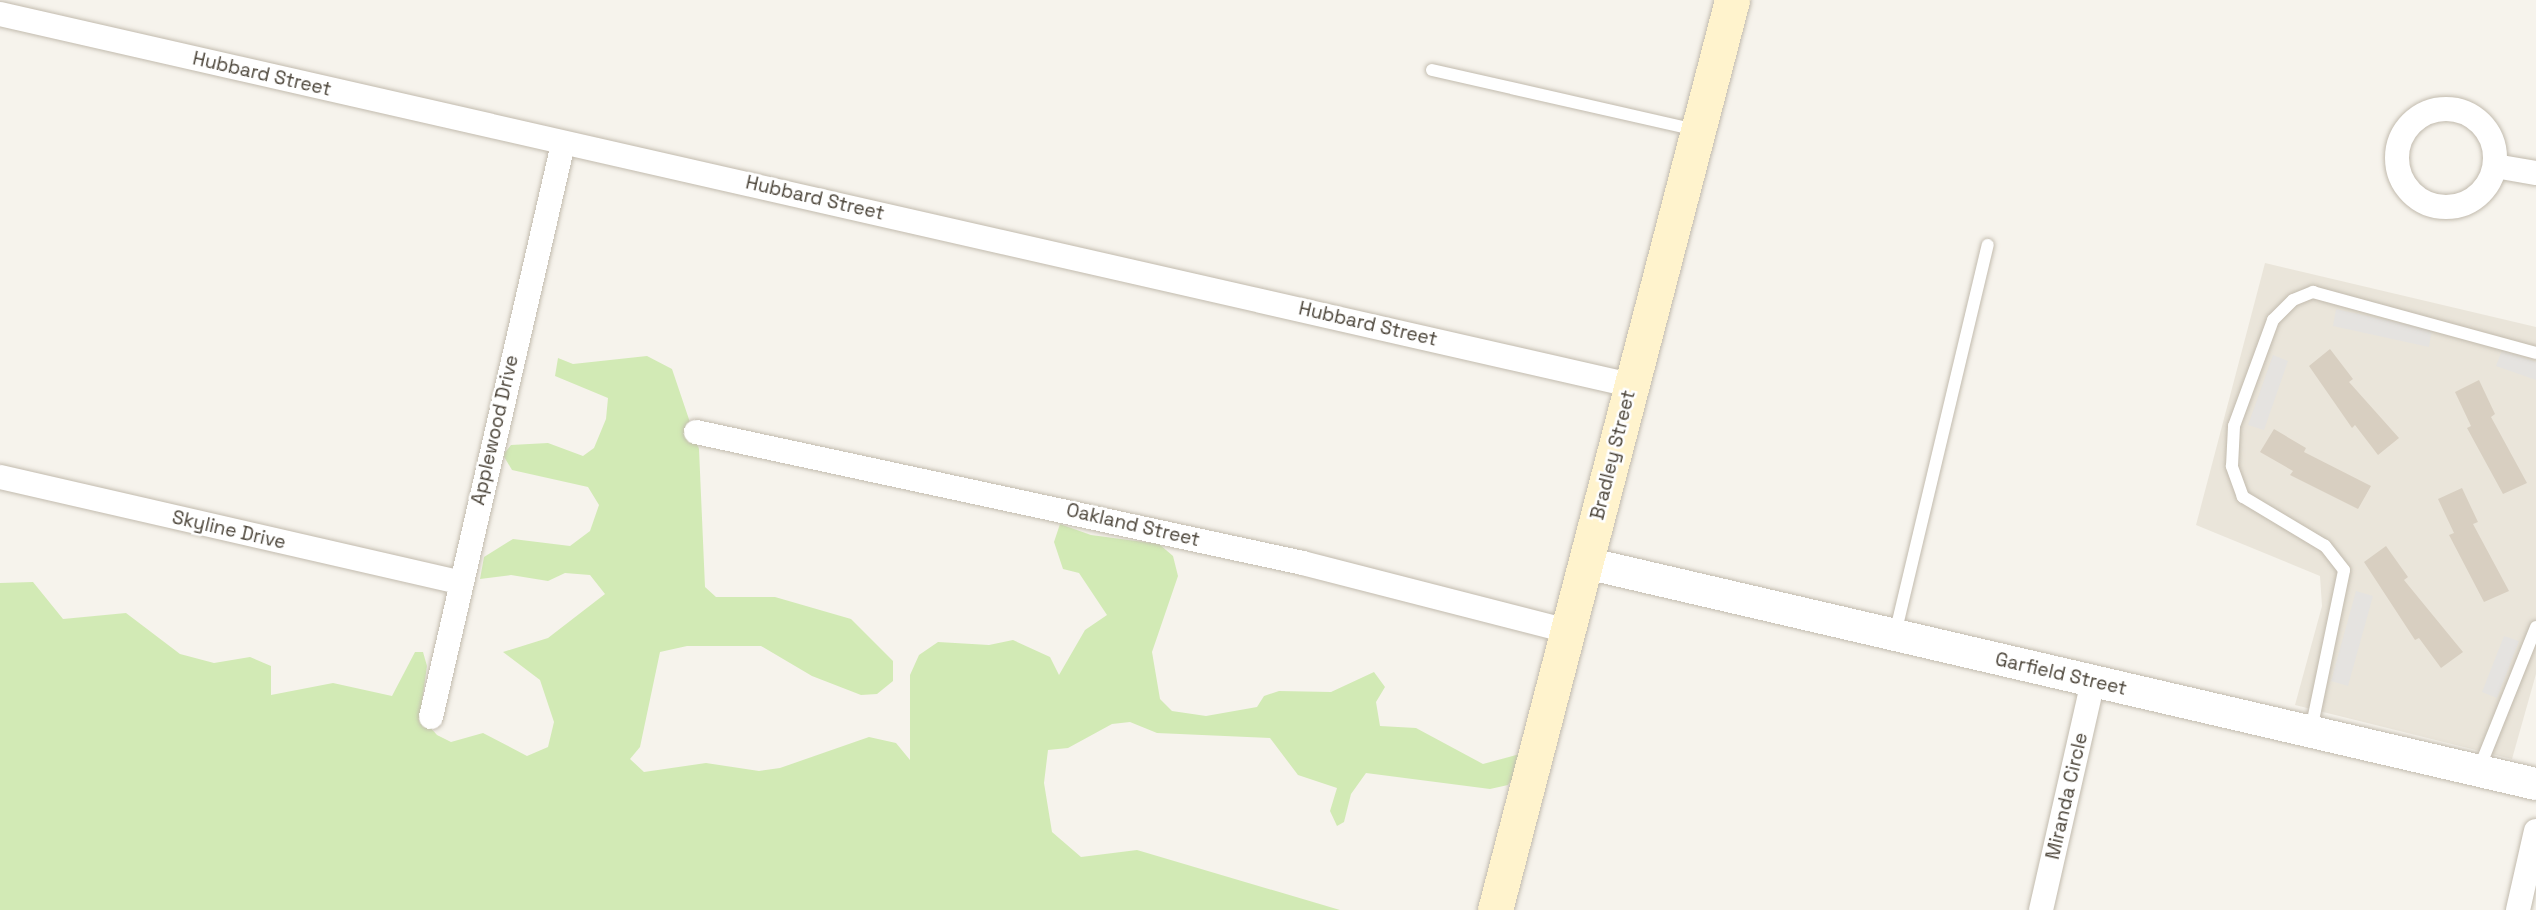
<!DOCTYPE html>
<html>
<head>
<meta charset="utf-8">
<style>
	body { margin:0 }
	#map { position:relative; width:2536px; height:910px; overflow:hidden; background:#f6f3ec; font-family:"Space Grotesk",sans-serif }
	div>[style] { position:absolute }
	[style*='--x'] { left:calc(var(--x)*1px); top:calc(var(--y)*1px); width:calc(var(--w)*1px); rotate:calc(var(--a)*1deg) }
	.residential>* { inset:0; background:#eae5da }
	.green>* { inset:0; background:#d2eab5 }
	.parking>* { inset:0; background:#e5e3e0 }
	.building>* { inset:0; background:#d8cfc1 }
	.roads { filter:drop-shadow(0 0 2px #c2bbae) drop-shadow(0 0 2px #c2bbae) }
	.service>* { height:12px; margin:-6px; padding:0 6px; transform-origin:6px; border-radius:6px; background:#fff }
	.minor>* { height:24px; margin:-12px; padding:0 12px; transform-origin:12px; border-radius:12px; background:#fff }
	.minor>.ring { margin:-12px; padding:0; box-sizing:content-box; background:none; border:24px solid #fff; border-radius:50% }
	.tertiary>* { height:32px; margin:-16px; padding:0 16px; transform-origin:16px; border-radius:16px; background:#fff }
	.secondary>* { height:35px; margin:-17.5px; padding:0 17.5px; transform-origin:17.5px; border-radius:17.5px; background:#fff3cd }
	span { translate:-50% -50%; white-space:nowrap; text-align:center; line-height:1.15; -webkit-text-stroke:5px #fff; paint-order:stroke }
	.street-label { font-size:19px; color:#4b4439 }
</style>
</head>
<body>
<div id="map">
	<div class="residential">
		<i style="clip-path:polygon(2265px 263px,2536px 327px,2536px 674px,2512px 759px,2295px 705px,2322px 606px,2320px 576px,2196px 525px)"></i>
	</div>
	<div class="green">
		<i style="clip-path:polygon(647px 356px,672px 369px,699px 449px,705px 587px,716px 597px,775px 597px,851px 619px,893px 661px,893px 681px,877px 694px,861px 695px,812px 676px,761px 646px,687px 646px,660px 652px,640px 747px,630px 759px,644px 772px,706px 763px,759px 771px,780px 768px,869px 737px,896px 743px,910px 760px,910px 675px,919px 655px,938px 642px,989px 645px,1013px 640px,1050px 657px,1059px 675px,1085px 630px,1107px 615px,1079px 573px,1063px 569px,1054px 542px,1060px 524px,1091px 535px,1159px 544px,1173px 556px,1178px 576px,1152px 652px,1160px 699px,1172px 711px,1206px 716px,1257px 707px,1264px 696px,1279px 691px,1331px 692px,1374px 672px,1385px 687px,1376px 702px,1380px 726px,1416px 728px,1483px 764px,1520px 754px,1520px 767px,1508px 785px,1490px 789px,1366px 773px,1351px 794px,1344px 822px,1337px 826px,1330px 811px,1337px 788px,1298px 775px,1270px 738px,1157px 733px,1130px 722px,1112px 724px,1068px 748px,1048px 750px,1044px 783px,1052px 832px,1081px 857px,1137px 850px,1340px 910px,0 910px,0 583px,33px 582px,63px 619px,126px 613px,180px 654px,214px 663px,250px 657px,271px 666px,271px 695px,333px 683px,392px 696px,415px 652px,423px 652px,427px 666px,420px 716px,437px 735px,451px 742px,483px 733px,527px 756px,548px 747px,554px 722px,540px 680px,503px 652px,548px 638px,605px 594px,590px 575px,565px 573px,548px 581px,511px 575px,480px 579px,484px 557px,513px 539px,570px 546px,590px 531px,599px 505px,588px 487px,512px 470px,503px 455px,511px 445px,548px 443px,583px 456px,594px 448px,606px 419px,608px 398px,555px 376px,558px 358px,573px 364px)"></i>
	</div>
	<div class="parking">
		<i style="clip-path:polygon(2336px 309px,2432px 330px,2429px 347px,2333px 326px)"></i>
		<i style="clip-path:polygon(2502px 350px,2536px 362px,2536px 380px,2496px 366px)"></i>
		<i style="clip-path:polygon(2273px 355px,2288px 361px,2264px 430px,2248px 425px)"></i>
		<i style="clip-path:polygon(2356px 591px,2373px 596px,2348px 686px,2331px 681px)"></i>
		<i style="clip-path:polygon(2504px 636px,2519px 641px,2497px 698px,2482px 692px)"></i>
	</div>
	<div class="building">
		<i style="clip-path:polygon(2330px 349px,2353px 379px,2349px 382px,2399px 438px,2378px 455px,2355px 425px,2352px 428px,2309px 366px)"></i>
		<i style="clip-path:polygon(2479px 380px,2495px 414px,2491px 417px,2527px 483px,2503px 494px,2467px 428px,2471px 426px,2455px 392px)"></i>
		<i style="clip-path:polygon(2274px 429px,2306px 448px,2304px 452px,2371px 486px,2358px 509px,2290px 475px,2293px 471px,2260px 452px)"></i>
		<i style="clip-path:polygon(2462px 488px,2478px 522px,2473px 524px,2509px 591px,2484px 602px,2449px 535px,2454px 533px,2438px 499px)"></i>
		<i style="clip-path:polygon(2386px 546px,2408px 577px,2404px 580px,2463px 652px,2441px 668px,2419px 638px,2415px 640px,2364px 562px)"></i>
	</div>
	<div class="roads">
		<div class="service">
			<i style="--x:1432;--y:70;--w:272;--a:12.8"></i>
			<i style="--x:1895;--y:634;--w:400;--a:-76.6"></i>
			<i style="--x:2311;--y:730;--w:163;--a:-78.3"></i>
			<i style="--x:2344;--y:570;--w:31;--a:-128"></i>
			<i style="--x:2325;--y:546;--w:96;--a:-149.1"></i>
			<i style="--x:2243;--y:497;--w:33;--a:-110"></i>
			<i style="--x:2232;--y:466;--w:40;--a:-87.1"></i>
			<i style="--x:2234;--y:426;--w:113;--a:-69.8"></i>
			<i style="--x:2273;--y:320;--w:28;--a:-45"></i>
			<i style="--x:2293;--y:300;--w:22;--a:-22"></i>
			<i style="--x:2313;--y:292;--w:231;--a:15.3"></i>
			<i style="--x:2479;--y:769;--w:153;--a:-68.1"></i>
		</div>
		<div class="minor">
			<i style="--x:0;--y:14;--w:1672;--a:12.82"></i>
			<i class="ring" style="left:2397px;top:109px;width:74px;height:74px"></i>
			<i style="--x:2495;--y:166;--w:42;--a:9.7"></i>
			<i style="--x:696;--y:432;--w:621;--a:12.18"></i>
			<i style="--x:1303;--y:563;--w:273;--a:14.4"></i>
			<i style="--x:0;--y:477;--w:470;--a:12.9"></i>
			<i style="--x:431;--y:717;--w:588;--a:-77.03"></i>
			<i style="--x:2041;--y:910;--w:234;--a:-77.2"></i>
			<i style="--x:2518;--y:910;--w:81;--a:-77.2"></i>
		</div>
		<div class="tertiary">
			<i style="--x:1586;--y:563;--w:975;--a:13.1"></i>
		</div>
		<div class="secondary">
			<i style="--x:1495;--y:910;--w:940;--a:-75.4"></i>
		</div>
	</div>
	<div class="street-label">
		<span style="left:262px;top:74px;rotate:13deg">Hubbard Street</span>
		<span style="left:815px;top:198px;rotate:13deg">Hubbard Street</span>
		<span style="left:1368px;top:324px;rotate:13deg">Hubbard Street</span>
		<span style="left:495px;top:430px;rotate:-77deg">Applewood Drive</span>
		<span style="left:1613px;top:455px;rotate:-76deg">Bradley Street</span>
		<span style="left:1133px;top:525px;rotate:13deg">Oakland Street</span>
		<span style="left:229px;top:530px;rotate:13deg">Skyline Drive</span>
		<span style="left:2061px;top:674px;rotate:13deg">Garfield Street</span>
		<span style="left:2067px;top:796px;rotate:-77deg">Miranda Circle</span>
	</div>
</div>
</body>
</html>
